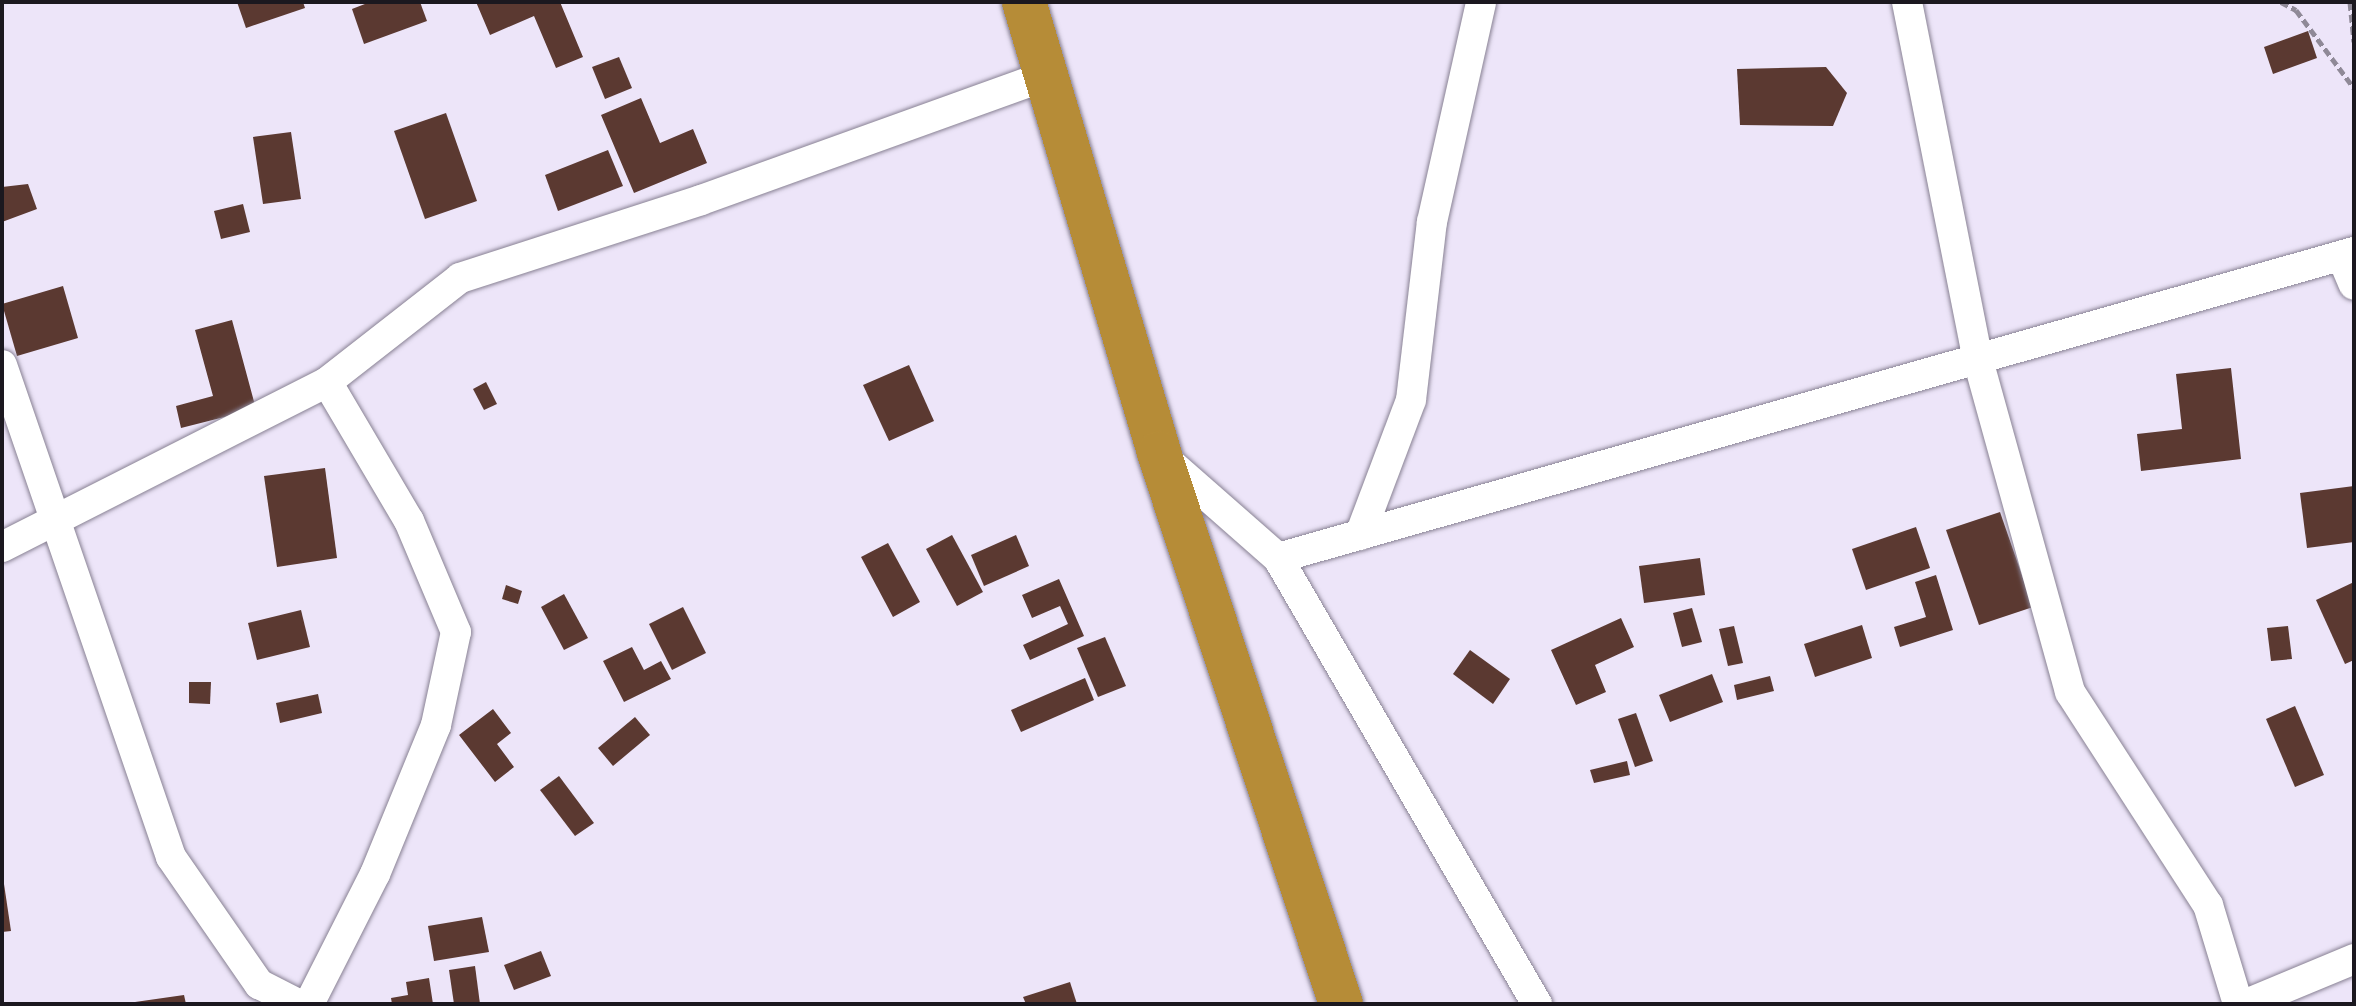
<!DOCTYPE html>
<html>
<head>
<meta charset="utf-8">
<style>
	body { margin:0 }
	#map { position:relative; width:2356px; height:1006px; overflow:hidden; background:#ede5f9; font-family:"Noto Sans",sans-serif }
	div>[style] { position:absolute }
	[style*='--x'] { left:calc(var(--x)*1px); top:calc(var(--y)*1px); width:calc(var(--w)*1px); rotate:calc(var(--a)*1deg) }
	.building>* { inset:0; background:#5b3931 }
	.path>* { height:5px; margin-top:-2.5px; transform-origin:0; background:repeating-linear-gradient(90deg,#8f8997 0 8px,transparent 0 12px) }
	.roads { filter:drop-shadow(0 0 2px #888193) drop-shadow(0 0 2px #888193) }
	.street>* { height:30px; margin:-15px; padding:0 15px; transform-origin:15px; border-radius:15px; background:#fff }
	.highway>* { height:44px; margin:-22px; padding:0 22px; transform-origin:22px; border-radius:22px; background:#b68c37 }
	span { translate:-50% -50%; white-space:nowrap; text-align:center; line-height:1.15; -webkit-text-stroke:8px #ede5f9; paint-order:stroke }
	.frame { position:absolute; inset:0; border:4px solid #1b181f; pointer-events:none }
</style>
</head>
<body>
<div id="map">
	<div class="building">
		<i style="clip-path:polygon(237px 2px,303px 2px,305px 8px,246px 28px)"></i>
		<i style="clip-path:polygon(370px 2px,420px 2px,427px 21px,364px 44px,352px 9px)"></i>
		<i style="clip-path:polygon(476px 2px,560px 2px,583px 57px,556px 68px,534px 16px,490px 35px)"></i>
		<i style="clip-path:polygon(2308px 31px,2317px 58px,2273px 74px,2264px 47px)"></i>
		<i style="clip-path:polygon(619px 57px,632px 88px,605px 99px,592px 67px)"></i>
		<i style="clip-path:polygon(1826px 67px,1847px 93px,1833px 126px,1740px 125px,1737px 69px)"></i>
		<i style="clip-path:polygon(641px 98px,660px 143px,693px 129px,707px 163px,634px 193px,601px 115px)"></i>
		<i style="clip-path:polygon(446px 113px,477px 201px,425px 219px,394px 131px)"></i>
		<i style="clip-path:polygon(291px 132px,301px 199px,263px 204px,253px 137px)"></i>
		<i style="clip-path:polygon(608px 150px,623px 186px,558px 211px,545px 175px)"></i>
		<i style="clip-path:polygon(28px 184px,37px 209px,2px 222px,2px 187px)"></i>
		<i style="clip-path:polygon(243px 204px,250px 232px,221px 239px,214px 211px)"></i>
		<i style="clip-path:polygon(63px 286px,78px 338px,17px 356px,2px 304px)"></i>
		<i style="clip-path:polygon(232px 320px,256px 409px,181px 428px,176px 406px,213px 396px,195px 330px)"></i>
		<i style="clip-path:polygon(909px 365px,934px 421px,889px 441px,863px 385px)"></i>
		<i style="clip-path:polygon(2231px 368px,2241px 459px,2141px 471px,2137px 434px,2182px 429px,2176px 374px)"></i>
		<i style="clip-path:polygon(486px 382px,497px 404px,484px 410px,473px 389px)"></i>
		<i style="clip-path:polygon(325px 468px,337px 558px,277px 567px,264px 476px)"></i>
		<i style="clip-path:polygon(2354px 486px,2354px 542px,2307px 548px,2300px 493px)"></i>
		<i style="clip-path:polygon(2000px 512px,2033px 607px,1979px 625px,1946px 530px)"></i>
		<i style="clip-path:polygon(1916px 527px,1930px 568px,1866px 590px,1852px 549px)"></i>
		<i style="clip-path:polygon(952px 535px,983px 592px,957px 606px,926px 549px)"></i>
		<i style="clip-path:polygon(1016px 535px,1029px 566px,984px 586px,971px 555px)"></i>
		<i style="clip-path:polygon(888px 543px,920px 602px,893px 617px,861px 557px)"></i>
		<i style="clip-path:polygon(1700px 558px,1705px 595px,1644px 603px,1639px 566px)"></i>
		<i style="clip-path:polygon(1936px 575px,1953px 630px,1900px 647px,1894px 627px,1926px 617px,1915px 582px)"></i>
		<i style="clip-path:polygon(1059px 579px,1084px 636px,1030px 660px,1023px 645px,1068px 624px,1060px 606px,1032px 618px,1022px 595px)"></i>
		<i style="clip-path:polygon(2354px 582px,2354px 660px,2345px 664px,2316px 600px)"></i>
		<i style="clip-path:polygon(506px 585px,522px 591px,518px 604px,502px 599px)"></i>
		<i style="clip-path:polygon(564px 594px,588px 638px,564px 650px,541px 607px)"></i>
		<i style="clip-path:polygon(683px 607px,706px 653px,672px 670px,649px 624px)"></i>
		<i style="clip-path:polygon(1692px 608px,1702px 642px,1682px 647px,1673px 613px)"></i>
		<i style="clip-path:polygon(301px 610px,310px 647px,257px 660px,248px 623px)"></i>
		<i style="clip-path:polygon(1621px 618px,1634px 647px,1595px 665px,1606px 692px,1576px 705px,1551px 650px)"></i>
		<i style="clip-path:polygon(1862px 625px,1872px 658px,1815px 677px,1804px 644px)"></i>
		<i style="clip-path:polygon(1734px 626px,1743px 663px,1728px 666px,1719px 629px)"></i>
		<i style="clip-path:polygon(2288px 626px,2292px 659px,2271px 661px,2267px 628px)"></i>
		<i style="clip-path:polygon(1105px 637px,1126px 686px,1098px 697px,1077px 648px)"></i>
		<i style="clip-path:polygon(632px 647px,644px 670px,661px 661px,671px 679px,624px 702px,603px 661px)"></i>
		<i style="clip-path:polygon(1470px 650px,1510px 679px,1493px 704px,1453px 674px)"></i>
		<i style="clip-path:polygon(1712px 674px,1723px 702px,1670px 722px,1659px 695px)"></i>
		<i style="clip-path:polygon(1770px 676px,1774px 691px,1737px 700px,1734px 685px)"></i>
		<i style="clip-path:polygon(1085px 678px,1094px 700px,1021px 732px,1011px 710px)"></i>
		<i style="clip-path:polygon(189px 682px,211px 682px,210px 704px,189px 703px)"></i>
		<i style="clip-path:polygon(318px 694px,322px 713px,280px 723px,276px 703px)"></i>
		<i style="clip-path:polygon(2295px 706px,2324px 775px,2295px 787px,2266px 719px)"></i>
		<i style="clip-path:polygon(493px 709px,511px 733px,497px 744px,514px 767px,495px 782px,459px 735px)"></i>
		<i style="clip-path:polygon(1636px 713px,1653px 761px,1635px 767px,1618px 719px)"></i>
		<i style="clip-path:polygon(635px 717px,650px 735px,613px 766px,598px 748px)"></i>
		<i style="clip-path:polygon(1627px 761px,1630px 775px,1594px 783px,1590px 770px)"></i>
		<i style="clip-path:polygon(559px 776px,594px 823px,575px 836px,540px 790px)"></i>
		<i style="clip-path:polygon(4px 884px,11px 931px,2px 932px,2px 885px)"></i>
		<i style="clip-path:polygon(482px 917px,489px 952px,434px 961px,428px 926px)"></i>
		<i style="clip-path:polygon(541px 951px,551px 976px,514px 990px,504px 965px)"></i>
		<i style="clip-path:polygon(475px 966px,480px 1004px,454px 1004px,449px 970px)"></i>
		<i style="clip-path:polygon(429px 978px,433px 1004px,392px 1004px,391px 998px,408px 995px,406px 982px)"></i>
		<i style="clip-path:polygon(1070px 982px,1077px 1004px,1026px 1004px,1023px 997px)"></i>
		<i style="clip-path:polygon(184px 995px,186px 1004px,135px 1004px,135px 1002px)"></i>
	</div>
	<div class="path">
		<i style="--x:2281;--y:2;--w:17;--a:28"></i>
		<i style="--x:2296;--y:10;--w:97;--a:53.4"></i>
		<i style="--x:2350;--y:2;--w:40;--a:84.3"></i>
	</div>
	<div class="roads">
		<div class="street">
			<i style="--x:1907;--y:2;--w:365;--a:78.8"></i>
			<i style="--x:1978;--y:360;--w:345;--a:74.5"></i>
			<i style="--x:2070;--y:692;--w:254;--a:57.1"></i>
			<i style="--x:2208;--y:905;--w:103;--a:73.1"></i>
			<i style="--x:2342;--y:257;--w:30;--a:67"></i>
			<i style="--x:2;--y:365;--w:520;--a:71.04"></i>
			<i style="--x:171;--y:857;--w:155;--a:55.3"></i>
			<i style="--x:259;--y:984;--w:44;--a:27.1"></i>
			<i style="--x:1163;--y:457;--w:153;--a:41.3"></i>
			<i style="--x:1278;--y:558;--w:516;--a:59.86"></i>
			<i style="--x:1360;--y:535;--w:144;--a:-69.3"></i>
			<i style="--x:1411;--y:400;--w:179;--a:-83.3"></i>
			<i style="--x:1432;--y:222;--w:225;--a:-77.4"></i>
			<i style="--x:2;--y:547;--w:364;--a:-26.9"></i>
			<i style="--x:1278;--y:558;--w:1119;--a:-15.88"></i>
			<i style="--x:309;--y:1004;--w:146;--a:-63.1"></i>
			<i style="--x:375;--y:874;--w:161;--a:-67.7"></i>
			<i style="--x:436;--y:725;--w:95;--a:-77.9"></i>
			<i style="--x:456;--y:632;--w:121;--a:-112.9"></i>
			<i style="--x:409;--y:521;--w:161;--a:-120.5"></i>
			<i style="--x:327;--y:382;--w:169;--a:-38"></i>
			<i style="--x:460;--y:278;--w:253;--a:-17.9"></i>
			<i style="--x:701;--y:200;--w:367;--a:-19.8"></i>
			<i style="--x:2246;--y:1004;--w:117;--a:-22.6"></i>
		</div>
		<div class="highway">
			<i style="--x:1024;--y:2;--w:471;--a:73.3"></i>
			<i style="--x:1159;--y:453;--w:580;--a:71.72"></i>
		</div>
	</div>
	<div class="frame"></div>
</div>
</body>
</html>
